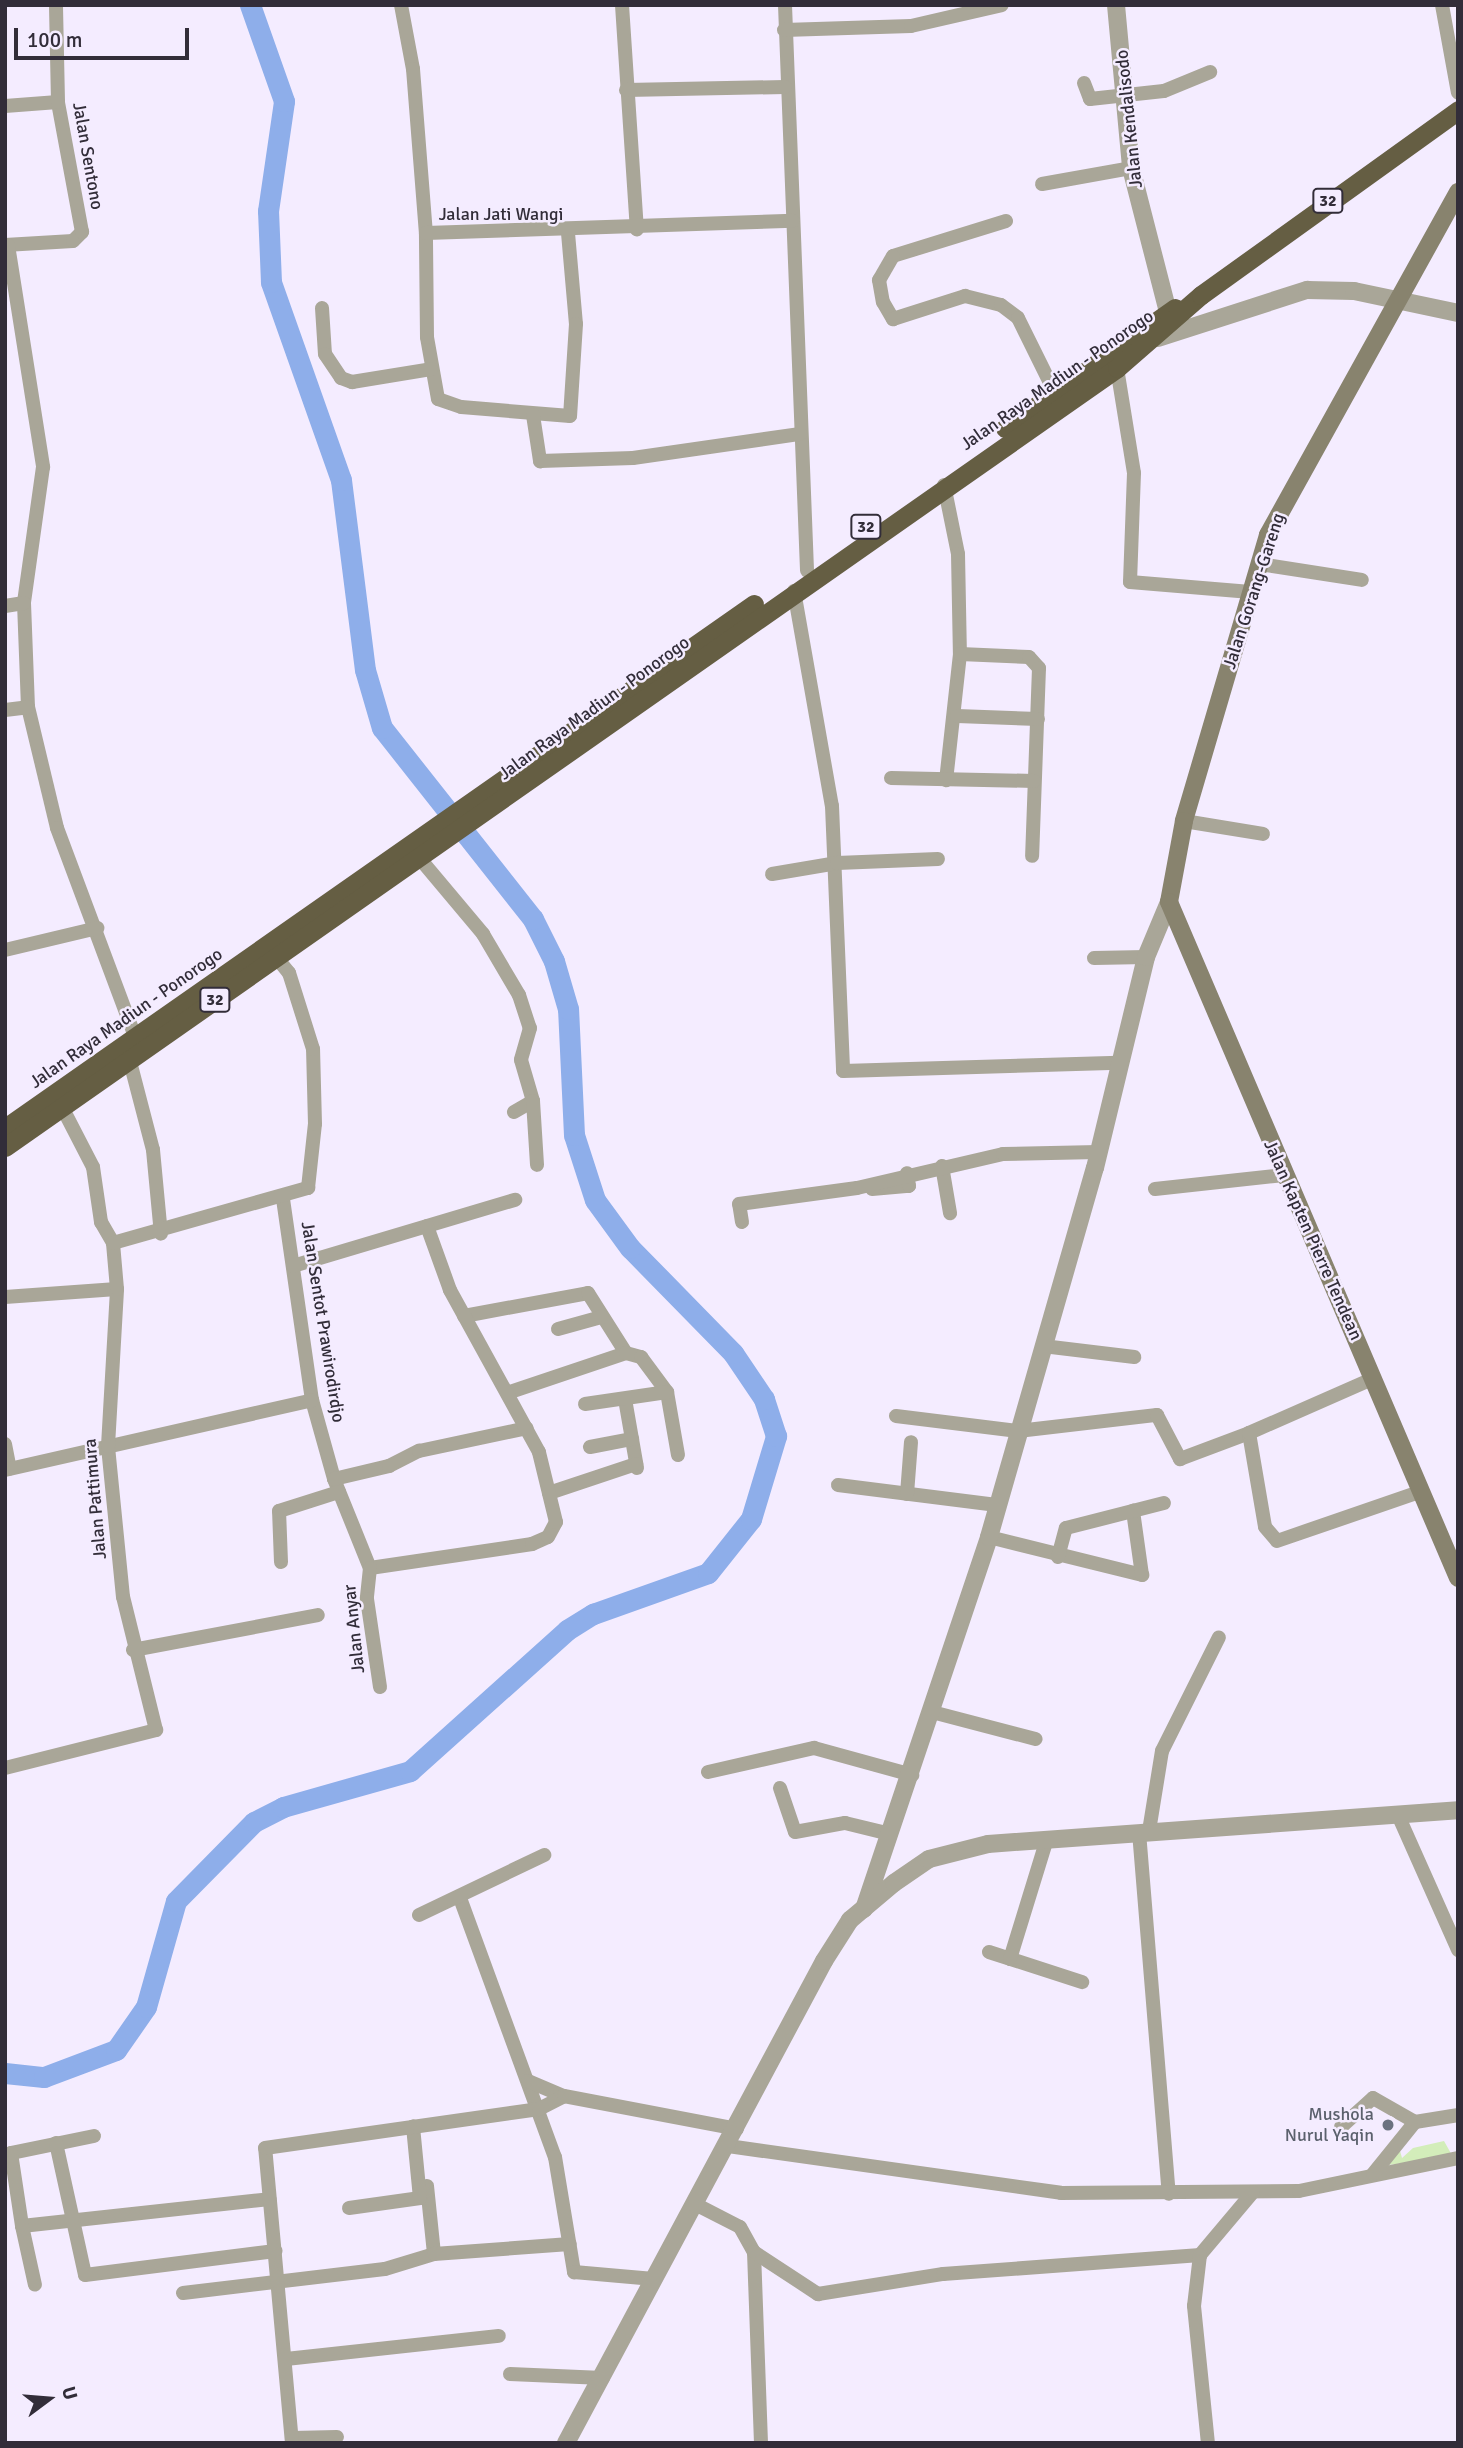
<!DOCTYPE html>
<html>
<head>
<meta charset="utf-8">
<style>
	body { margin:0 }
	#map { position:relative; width:1463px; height:2448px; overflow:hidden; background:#f4ecff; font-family:Signika,sans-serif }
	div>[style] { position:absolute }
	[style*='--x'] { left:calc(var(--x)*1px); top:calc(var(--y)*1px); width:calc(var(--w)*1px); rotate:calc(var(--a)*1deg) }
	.green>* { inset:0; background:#d3edba }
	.river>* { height:21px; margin:-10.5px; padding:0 10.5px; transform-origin:10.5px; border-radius:10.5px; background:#8eaeea }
	.minor>* { height:14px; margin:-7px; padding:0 7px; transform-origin:7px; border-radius:7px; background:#a9a698 }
	.tertiary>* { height:18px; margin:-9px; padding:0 9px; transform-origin:9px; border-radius:9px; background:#a9a698 }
	.secondary>* { height:18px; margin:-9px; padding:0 9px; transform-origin:9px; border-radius:9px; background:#88836e }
	.trunk>* { height:19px; margin:-9.5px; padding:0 9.5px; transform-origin:9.5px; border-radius:9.5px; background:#655e43 }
	.dots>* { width:19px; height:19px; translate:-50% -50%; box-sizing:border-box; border:4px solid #f4ecff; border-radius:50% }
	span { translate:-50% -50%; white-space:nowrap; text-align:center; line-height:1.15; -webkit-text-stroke:5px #f4ecff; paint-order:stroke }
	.shield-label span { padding:2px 5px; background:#f4ecff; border:2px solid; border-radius:5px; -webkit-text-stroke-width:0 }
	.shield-label { font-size:16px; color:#322d39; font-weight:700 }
	.street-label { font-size:18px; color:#322d39 }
	.worship-label { font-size:18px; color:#5b616d }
	.right { translate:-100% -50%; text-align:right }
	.frame { position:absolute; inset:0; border:7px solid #322d39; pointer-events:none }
	.north { position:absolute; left:14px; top:2364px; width:70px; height:70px; -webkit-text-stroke:5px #f4ecff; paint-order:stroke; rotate:74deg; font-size:19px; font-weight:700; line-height:28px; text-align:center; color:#322d39 }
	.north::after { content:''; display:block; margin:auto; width:24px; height:32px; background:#322d39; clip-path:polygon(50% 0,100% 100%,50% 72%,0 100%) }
	.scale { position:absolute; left:14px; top:28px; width:175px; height:32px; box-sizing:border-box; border:4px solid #322d39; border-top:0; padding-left:9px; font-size:21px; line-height:24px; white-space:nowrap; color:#322d39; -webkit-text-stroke:5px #f4ecff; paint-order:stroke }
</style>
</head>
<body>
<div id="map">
	<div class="green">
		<i style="clip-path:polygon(1444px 2141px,1453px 2157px,1388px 2165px,1399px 2147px,1402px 2158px,1413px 2148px)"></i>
	</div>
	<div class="river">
		<i style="--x:5;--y:2073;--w:39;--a:6"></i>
		<i style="--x:44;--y:2077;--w:77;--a:-20.6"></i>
		<i style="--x:116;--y:2050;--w:52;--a:-55.1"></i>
		<i style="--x:146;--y:2007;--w:110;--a:-74.2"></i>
		<i style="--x:176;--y:1901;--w:111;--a:-45.4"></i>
		<i style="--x:254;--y:1822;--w:33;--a:-27"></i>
		<i style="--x:283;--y:1807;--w:132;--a:-15.8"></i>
		<i style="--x:410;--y:1771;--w:211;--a:-41.9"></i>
		<i style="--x:567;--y:1630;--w:31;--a:-32"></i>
		<i style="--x:593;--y:1614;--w:122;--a:-19.6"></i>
		<i style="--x:708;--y:1573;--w:69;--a:-51.5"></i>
		<i style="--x:751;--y:1519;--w:87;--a:-73.2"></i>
		<i style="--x:776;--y:1436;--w:39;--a:-108"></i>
		<i style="--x:764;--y:1399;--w:55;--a:-124"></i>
		<i style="--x:733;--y:1353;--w:147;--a:-134.4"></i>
		<i style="--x:630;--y:1248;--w:59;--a:-126.1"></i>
		<i style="--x:595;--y:1200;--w:68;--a:-107.9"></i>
		<i style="--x:574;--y:1135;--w:126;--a:-92.7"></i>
		<i style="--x:568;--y:1009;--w:50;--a:-106.3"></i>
		<i style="--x:554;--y:961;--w:47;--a:-116.6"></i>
		<i style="--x:533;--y:919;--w:243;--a:-128.3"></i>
		<i style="--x:382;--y:728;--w:60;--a:-106.3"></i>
		<i style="--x:365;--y:670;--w:192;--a:-97.2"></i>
		<i style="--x:341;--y:480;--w:210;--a:-109.5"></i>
		<i style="--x:271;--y:282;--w:71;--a:-92.4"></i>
		<i style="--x:268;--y:211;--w:111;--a:-81.7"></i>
		<i style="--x:284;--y:101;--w:102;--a:-109.5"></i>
	</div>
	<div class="minor">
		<i style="--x:401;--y:5;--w:65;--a:79.4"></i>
		<i style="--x:413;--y:69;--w:165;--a:85.5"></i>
		<i style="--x:622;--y:5;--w:225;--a:86.2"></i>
		<i style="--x:785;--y:5;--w:566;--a:87.77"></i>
		<i style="--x:1442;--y:5;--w:89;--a:79.7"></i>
		<i style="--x:784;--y:30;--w:127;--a:-1.8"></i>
		<i style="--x:911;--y:26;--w:93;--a:-13"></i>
		<i style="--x:1084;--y:83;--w:17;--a:69"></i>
		<i style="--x:1090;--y:99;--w:74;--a:-6.2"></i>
		<i style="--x:1164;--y:91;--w:50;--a:-22.4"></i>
		<i style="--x:626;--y:90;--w:159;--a:-1.1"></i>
		<i style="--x:5;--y:106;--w:53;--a:-4.3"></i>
		<i style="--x:1042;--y:184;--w:90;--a:-10.2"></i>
		<i style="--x:1006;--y:221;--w:118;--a:162.8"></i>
		<i style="--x:893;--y:256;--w:28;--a:120"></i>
		<i style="--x:879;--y:280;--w:22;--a:80"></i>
		<i style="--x:883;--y:302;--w:20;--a:60"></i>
		<i style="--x:893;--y:319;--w:76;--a:-17.7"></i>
		<i style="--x:965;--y:296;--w:37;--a:14"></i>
		<i style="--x:1001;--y:305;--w:21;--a:37"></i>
		<i style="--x:1018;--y:318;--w:93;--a:63.7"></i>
		<i style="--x:568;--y:233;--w:91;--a:85"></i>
		<i style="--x:576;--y:324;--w:92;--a:93.7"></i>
		<i style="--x:570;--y:416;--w:109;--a:-175.3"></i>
		<i style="--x:461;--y:407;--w:24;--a:-161"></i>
		<i style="--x:438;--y:399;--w:63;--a:-100.1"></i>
		<i style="--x:427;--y:337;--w:104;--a:-90.6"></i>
		<i style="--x:426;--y:233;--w:367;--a:-1.9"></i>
		<i style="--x:5;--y:245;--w:68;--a:-3.4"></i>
		<i style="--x:73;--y:241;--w:13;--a:-45"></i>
		<i style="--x:82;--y:232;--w:132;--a:-100.5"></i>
		<i style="--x:58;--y:102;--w:97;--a:-91.2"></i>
		<i style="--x:8;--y:245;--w:225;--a:81"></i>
		<i style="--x:43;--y:467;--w:137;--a:98"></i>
		<i style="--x:24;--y:603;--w:104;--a:87.8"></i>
		<i style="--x:28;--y:707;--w:124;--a:76.5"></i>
		<i style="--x:57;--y:828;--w:223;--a:69.5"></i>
		<i style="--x:322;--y:308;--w:46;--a:86.3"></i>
		<i style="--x:325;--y:354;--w:29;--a:56"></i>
		<i style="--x:341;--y:378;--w:12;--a:20"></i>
		<i style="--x:352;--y:382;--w:80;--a:-9.3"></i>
		<i style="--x:1117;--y:368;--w:106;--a:80.8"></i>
		<i style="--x:1134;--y:473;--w:109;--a:92.1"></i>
		<i style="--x:1130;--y:582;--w:121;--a:4.7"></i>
		<i style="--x:533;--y:415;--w:47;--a:81.3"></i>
		<i style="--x:540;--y:461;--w:93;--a:-1.8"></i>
		<i style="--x:633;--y:458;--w:169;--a:-8.2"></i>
		<i style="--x:944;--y:485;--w:70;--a:78.5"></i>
		<i style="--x:958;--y:554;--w:100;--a:88.9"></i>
		<i style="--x:960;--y:654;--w:127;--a:96.3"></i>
		<i style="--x:1260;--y:564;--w:103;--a:8.9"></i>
		<i style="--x:794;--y:591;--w:218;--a:80"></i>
		<i style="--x:832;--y:806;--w:265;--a:87.6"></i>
		<i style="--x:843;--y:1071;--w:276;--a:-1.7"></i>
		<i style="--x:5;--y:606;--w:19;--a:-9"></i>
		<i style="--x:960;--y:654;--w:69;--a:2.5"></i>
		<i style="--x:1029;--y:657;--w:15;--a:48"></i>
		<i style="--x:1039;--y:668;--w:188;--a:92.1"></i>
		<i style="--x:5;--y:710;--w:23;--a:-7"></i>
		<i style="--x:957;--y:716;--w:81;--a:2.1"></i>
		<i style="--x:891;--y:778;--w:143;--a:1.2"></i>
		<i style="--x:1184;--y:821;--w:80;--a:9.3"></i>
		<i style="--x:421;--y:860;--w:97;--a:50"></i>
		<i style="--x:483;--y:934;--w:71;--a:59.5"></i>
		<i style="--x:519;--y:995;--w:35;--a:72"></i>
		<i style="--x:530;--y:1028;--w:33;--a:106"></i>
		<i style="--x:521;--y:1060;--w:43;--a:73.7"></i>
		<i style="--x:533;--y:1101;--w:22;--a:150"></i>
		<i style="--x:772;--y:874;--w:66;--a:-9.6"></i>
		<i style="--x:837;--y:863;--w:101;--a:-2.3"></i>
		<i style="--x:5;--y:950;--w:95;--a:-13.4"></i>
		<i style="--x:1094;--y:958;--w:52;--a:-1.1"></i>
		<i style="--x:128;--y:1054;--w:99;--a:75.4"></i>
		<i style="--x:153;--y:1150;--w:84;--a:84.6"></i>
		<i style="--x:533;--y:1101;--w:64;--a:86.4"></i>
		<i style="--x:63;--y:1109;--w:65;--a:62.7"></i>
		<i style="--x:93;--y:1167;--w:56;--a:81.7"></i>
		<i style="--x:101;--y:1222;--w:24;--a:60"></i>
		<i style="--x:942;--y:1166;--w:48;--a:80.3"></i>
		<i style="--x:872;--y:1189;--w:37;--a:-5"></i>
		<i style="--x:909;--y:1186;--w:13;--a:-99"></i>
		<i style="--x:1155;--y:1189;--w:130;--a:-6.2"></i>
		<i style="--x:283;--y:1199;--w:203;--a:81.8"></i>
		<i style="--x:312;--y:1400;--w:82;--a:74.4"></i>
		<i style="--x:334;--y:1479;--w:96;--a:68"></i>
		<i style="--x:742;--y:1222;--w:18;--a:-99"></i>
		<i style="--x:739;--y:1204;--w:119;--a:-7.7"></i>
		<i style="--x:857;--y:1188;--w:150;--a:-13.1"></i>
		<i style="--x:1003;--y:1154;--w:95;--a:-1.2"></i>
		<i style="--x:293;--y:1266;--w:232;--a:-16.6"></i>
		<i style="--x:5;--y:1297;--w:112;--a:-4.1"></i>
		<i style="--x:464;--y:1316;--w:126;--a:-10.5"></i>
		<i style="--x:588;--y:1293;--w:71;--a:57.7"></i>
		<i style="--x:558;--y:1329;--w:45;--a:-15.6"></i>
		<i style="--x:1043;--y:1346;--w:92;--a:6.9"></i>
		<i style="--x:510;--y:1392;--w:122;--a:-18.6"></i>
		<i style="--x:626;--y:1353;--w:16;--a:15"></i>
		<i style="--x:641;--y:1357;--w:44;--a:53.4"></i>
		<i style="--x:667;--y:1392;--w:64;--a:80.1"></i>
		<i style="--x:625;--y:1399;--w:70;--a:80.1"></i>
		<i style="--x:585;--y:1404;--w:83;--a:-8.3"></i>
		<i style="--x:896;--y:1416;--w:123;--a:7"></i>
		<i style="--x:1018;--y:1431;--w:140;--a:-6.6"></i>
		<i style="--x:1157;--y:1415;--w:50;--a:62.4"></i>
		<i style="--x:1180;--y:1459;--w:74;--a:-20.6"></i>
		<i style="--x:1249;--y:1433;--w:95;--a:80.3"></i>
		<i style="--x:1265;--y:1527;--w:18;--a:49"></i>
		<i style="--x:1277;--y:1541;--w:150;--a:-19"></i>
		<i style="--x:1249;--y:1433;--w:134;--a:-23.7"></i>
		<i style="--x:5;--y:1444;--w:25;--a:79"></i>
		<i style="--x:590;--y:1447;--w:43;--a:-10.8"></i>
		<i style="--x:5;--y:1470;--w:315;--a:-12.8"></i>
		<i style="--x:334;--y:1479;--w:57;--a:-13.3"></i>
		<i style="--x:389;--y:1466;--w:34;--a:-27"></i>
		<i style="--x:419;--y:1451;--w:110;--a:-12"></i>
		<i style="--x:838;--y:1485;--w:160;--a:7.2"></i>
		<i style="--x:549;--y:1493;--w:92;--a:-18.4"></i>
		<i style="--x:907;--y:1494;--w:52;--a:-85.6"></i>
		<i style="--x:989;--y:1537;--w:158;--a:13.9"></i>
		<i style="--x:1142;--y:1575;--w:65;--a:-98"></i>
		<i style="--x:1058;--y:1557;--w:30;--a:-75"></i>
		<i style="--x:1066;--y:1528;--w:101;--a:-14.3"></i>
		<i style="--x:281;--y:1562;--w:51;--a:-92.2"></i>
		<i style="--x:279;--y:1511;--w:63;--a:-17.6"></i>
		<i style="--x:370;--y:1568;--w:164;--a:-8.4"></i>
		<i style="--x:532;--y:1544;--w:17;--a:-24"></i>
		<i style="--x:548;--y:1537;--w:17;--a:-62"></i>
		<i style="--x:556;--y:1522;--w:72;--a:-103.7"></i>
		<i style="--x:539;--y:1452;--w:185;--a:-118.8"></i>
		<i style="--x:450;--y:1290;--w:68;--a:-109.8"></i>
		<i style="--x:370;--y:1568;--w:31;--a:96"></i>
		<i style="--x:367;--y:1599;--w:89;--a:81.6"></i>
		<i style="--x:133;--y:1650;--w:188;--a:-10.7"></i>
		<i style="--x:932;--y:1712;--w:107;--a:14.6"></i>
		<i style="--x:5;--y:1768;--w:156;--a:-14.1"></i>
		<i style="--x:156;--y:1730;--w:137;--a:-103.9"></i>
		<i style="--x:123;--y:1597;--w:152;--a:-95.7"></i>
		<i style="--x:108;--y:1446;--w:157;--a:-86.7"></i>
		<i style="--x:117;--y:1289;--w:46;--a:-95"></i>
		<i style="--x:113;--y:1243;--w:203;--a:-15.8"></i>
		<i style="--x:308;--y:1188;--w:64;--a:-83.8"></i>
		<i style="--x:315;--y:1124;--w:75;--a:-91.5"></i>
		<i style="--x:313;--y:1049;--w:80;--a:-107.5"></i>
		<i style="--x:289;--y:973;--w:21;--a:-129"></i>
		<i style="--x:708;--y:1772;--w:109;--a:-12.8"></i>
		<i style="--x:814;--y:1748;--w:102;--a:15.4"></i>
		<i style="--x:780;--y:1788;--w:46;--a:71.2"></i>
		<i style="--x:795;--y:1832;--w:51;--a:-10.2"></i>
		<i style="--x:845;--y:1823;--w:46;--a:13.7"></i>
		<i style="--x:1398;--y:1815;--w:148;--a:66"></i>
		<i style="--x:1149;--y:1831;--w:81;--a:-80.8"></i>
		<i style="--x:1162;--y:1751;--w:127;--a:-63.4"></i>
		<i style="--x:1139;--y:1832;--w:363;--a:85.3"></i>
		<i style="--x:460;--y:1898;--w:276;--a:69.9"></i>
		<i style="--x:555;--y:2157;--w:117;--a:80.6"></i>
		<i style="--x:574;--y:2272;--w:80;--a:5"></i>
		<i style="--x:419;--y:1915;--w:139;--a:-25.6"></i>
		<i style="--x:989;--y:1952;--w:98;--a:17.9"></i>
		<i style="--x:1010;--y:1959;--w:126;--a:-72.9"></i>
		<i style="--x:528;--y:2081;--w:39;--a:23"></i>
		<i style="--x:1341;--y:2127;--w:43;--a:-42.2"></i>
		<i style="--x:1373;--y:2098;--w:48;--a:29.7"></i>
		<i style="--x:1415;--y:2122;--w:44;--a:-9.2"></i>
		<i style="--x:94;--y:2136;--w:85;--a:168.4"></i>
		<i style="--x:11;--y:2153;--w:74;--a:81.4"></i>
		<i style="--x:22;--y:2226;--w:249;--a:-6.2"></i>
		<i style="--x:56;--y:2143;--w:135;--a:77.6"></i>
		<i style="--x:85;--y:2275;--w:192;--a:-7.2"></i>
		<i style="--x:728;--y:2146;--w:336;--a:8"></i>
		<i style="--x:1061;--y:2193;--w:238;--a:-0.5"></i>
		<i style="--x:1299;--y:2191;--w:162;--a:-11.7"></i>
		<i style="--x:1373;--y:2174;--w:67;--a:-51.1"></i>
		<i style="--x:427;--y:2186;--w:68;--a:84.1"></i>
		<i style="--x:697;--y:2205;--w:48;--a:27.1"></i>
		<i style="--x:740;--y:2227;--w:29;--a:61"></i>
		<i style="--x:754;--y:2252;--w:191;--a:87.9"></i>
		<i style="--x:349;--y:2208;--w:72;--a:-8"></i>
		<i style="--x:420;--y:2198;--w:72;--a:-95.6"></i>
		<i style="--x:22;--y:2226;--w:60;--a:77.6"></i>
		<i style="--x:754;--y:2252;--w:77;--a:33.3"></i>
		<i style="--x:818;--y:2294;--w:127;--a:-9.1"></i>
		<i style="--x:943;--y:2274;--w:258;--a:-4.2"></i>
		<i style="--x:1200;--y:2255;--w:82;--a:-49.9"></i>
		<i style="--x:1200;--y:2255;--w:51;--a:96.7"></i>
		<i style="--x:1194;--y:2306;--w:138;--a:84.2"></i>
		<i style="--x:183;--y:2293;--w:203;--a:-6.8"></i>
		<i style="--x:385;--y:2269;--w:51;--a:-17"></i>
		<i style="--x:434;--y:2254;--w:136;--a:-4.2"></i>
		<i style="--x:286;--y:2359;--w:214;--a:-6.2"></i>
		<i style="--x:510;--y:2374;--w:93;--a:2.5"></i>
		<i style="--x:292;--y:2438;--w:45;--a:-1.3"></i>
		<i style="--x:292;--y:2443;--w:296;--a:-95.2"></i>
		<i style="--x:265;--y:2148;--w:277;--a:-8.1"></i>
		<i style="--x:539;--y:2109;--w:28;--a:-27"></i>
		<i style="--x:564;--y:2096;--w:176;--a:10.8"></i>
	</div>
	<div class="tertiary">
		<i style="--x:1116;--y:5;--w:164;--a:84.7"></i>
		<i style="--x:1131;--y:168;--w:149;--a:75.6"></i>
		<i style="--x:1158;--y:338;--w:157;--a:-17.9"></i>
		<i style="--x:1307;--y:290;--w:47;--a:1.2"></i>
		<i style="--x:1354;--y:291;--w:106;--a:11.9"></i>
		<i style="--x:864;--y:1909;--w:392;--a:-71.4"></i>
		<i style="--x:989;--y:1537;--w:384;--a:-74"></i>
		<i style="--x:1095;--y:1168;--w:217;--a:-76.4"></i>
		<i style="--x:1146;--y:957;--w:60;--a:-67.3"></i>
		<i style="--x:566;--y:2443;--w:547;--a:-61.84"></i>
		<i style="--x:824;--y:1961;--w:49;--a:-57.6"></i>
		<i style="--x:850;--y:1920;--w:57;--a:-40.1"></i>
		<i style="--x:894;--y:1883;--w:42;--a:-34.4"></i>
		<i style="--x:929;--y:1859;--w:61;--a:-14.3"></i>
		<i style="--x:988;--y:1844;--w:471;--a:-4.1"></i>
	</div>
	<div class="secondary">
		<i style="--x:1458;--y:192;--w:392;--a:119"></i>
		<i style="--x:1268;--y:535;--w:298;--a:106.4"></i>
		<i style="--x:1184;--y:821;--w:82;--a:100.5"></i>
		<i style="--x:1169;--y:902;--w:735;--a:66.85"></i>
	</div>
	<div class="trunk">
		<i style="--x:1005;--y:428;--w:208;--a:-35.2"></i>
		<i style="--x:5;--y:1128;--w:914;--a:-34.98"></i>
		<i style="--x:5;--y:1147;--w:1358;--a:-35.01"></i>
		<i style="--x:1117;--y:368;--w:111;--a:-41"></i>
		<i style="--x:1201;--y:295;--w:317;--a:-35.7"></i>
	</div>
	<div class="dots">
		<i style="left:1388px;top:2125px;background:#6b7280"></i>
	</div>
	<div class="shield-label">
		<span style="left:1328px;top:201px">32</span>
		<span style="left:866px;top:527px">32</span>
		<span style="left:215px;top:1000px">32</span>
	</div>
	<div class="street-label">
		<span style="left:1129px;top:119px;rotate:-96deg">Jalan Kendalisodo</span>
		<span style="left:88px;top:156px;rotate:80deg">Jalan Sentono</span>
		<span style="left:501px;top:214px">Jalan Jati Wangi</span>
		<span style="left:1057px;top:380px;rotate:-35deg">Jalan Raya Madiun - Ponorogo</span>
		<span style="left:1254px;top:591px;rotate:-72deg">Jalan Gorang-Gareng</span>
		<span style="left:594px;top:708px;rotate:-36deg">Jalan Raya Madiun - Ponorogo</span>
		<span style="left:126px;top:1018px;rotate:-35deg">Jalan Raya Madiun - Ponorogo</span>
		<span style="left:1313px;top:1240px;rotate:66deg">Jalan Kapten Pierre Tendean</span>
		<span style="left:323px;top:1322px;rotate:81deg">Jalan Sentot Prawirodirdjo</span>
		<span style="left:95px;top:1499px;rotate:-95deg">Jalan Pattimura</span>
		<span style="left:354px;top:1629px;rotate:-96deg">Jalan Anyar</span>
	</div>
	<div class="worship-label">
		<span class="right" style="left:1374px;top:2125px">Mushola<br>Nurul Yaqin</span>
	</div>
	<div class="frame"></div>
	<div class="north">U</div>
	<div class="scale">100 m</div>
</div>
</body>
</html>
